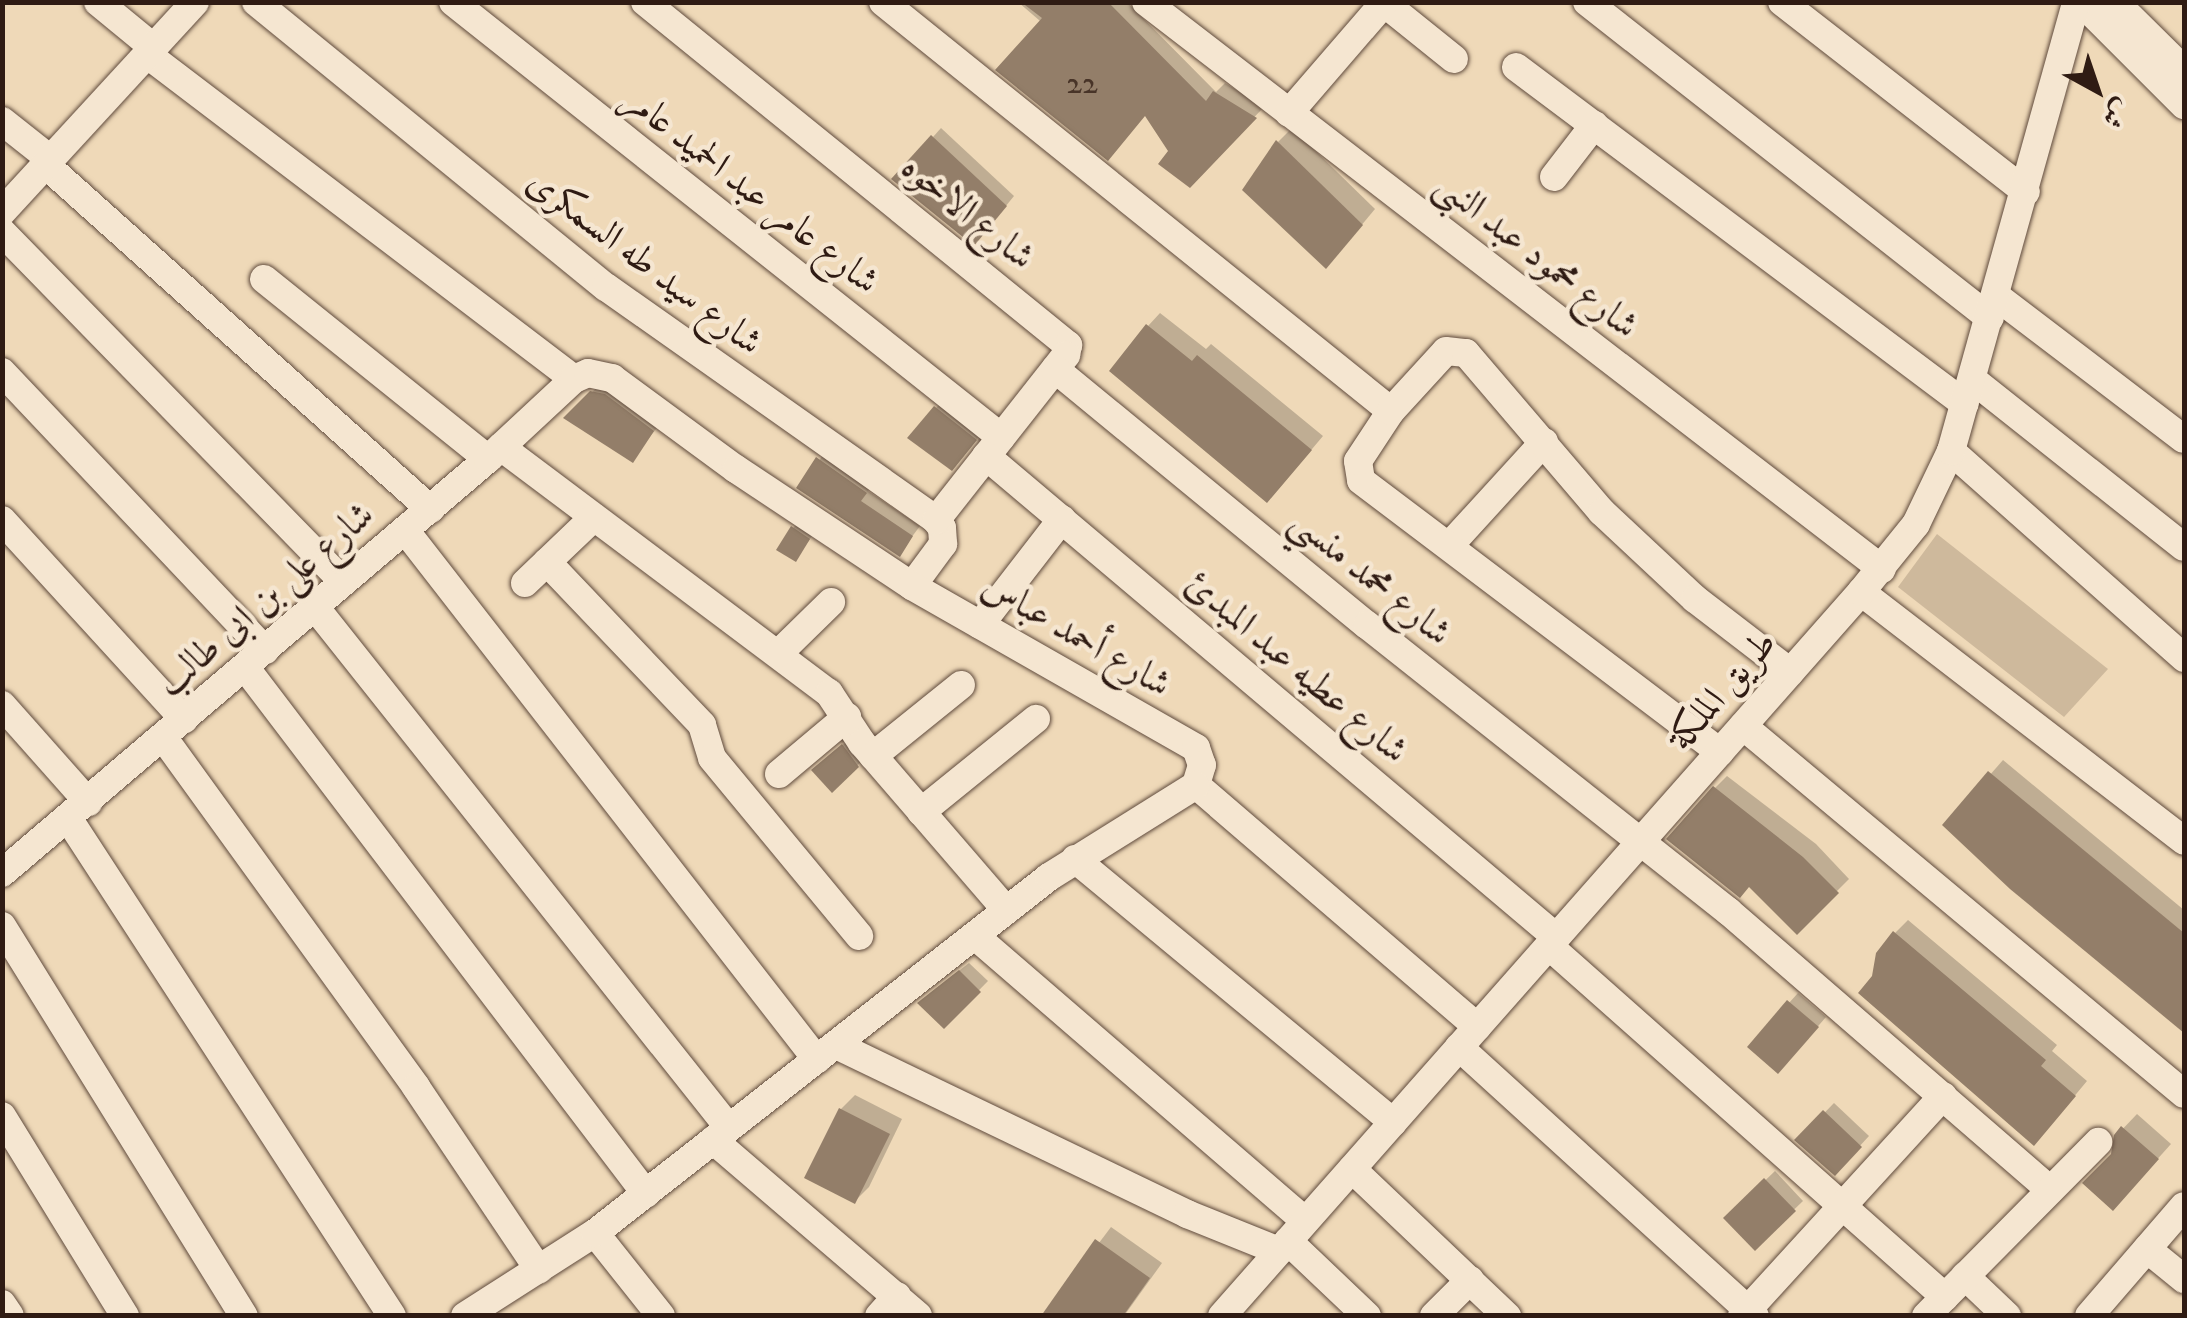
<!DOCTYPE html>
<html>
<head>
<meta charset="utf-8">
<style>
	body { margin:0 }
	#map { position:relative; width:2187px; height:1318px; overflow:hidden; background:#efd9b8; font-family:"IM FELL DW Pica",Amiri,serif }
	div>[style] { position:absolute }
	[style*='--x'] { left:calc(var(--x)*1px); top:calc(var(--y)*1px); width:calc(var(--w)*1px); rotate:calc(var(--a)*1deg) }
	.green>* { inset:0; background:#ceb99c }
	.shadow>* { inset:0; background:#0003 }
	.building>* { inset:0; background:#937e69 }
	.roads { filter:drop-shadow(0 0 2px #5f4a3c) drop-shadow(0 0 2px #5f4a3c) }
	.minor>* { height:28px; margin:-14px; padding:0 14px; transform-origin:14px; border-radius:14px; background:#f5e6d1 }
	span { translate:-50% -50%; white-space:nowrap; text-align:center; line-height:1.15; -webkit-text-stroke:9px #f5e6d1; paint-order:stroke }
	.number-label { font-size:32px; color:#483428 }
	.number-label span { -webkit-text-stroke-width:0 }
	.street-label { font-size:38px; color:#2f1b13 }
	.frame { position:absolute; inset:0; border:5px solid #2f1b13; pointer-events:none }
	.north { position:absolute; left:2047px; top:40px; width:100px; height:100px; -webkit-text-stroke:8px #f5e6d1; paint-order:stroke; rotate:140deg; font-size:28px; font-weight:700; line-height:40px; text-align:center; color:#2f1b13 }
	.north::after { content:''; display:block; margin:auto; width:35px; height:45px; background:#2f1b13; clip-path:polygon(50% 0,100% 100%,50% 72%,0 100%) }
</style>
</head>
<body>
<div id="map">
	<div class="green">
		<i style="clip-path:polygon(1937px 534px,2108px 669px,2064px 717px,1898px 587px)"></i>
	</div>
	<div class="shadow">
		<i style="clip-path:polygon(1018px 2px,1127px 2px,1216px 92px,1225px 83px,1264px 107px,1190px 184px,1147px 113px)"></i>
		<i style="clip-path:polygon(941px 128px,1014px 196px,983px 234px,933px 137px)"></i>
		<i style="clip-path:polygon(1292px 128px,1375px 209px,1340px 251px,1278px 142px)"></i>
		<i style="clip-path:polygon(1160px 313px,1206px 349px,1211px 344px,1323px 436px,1280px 487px,1148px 326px)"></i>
		<i style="clip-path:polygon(606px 378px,666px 416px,632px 460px,567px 418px)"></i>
		<i style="clip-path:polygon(945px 399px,984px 430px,961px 459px,936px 408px)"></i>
		<i style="clip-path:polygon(827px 450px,874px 483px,868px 491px,920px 526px,899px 554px,799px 487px)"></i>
		<i style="clip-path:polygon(802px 519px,817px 529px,796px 559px,793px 528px)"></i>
		<i style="clip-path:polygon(852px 737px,867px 756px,832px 790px,823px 762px)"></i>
		<i style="clip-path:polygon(2003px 760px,2184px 910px,2184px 1029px,2011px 887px,1946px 825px)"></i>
		<i style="clip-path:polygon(1727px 776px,1816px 844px,1849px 879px,1797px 931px,1715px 788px)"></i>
		<i style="clip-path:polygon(1908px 920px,2057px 1045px,2052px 1051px,2087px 1081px,2047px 1129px,1895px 933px)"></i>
		<i style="clip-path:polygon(969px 963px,988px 981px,944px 1026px,929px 994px)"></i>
		<i style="clip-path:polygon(1798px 993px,1826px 1017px,1787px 1062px,1750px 1046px)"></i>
		<i style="clip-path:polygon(855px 1095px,902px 1119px,869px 1187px,855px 1201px,841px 1109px)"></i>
		<i style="clip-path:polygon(1834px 1103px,1869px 1136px,1835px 1173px,1798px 1140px)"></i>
		<i style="clip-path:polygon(2137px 1114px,2171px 1144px,2127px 1193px,2116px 1136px)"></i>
		<i style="clip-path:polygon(1775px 1171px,1803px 1201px,1755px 1247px,1726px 1218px)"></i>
		<i style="clip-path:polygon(1111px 1227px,1162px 1263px,1124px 1316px,1044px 1316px)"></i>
	</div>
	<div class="building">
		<i style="clip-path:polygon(1021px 2px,1108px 2px,1206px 101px,1213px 91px,1257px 118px,1190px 188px,1158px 164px,1168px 151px,1145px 116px,1108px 161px,995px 70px,1042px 18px)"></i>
		<i style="clip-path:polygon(931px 135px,1007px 206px,974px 246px,891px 179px)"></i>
		<i style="clip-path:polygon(1276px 140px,1363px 225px,1326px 269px,1242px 190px)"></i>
		<i style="clip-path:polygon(1146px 324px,1192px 361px,1197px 355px,1312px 450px,1267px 503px,1109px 371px)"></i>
		<i style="clip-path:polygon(590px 391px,605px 394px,654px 431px,633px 463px,563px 418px)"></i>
		<i style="clip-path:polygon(934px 406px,977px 440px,952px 471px,907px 438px)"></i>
		<i style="clip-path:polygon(816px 457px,867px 493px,861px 501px,913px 536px,900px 557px,796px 488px)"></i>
		<i style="clip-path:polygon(791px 526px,810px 539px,796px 562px,776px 550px)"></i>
		<i style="clip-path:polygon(842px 744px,859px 767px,832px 793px,811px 770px)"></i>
		<i style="clip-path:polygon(1988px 771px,2184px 933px,2184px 1033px,2010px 889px,1942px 825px)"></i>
		<i style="clip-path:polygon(1713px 786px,1803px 857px,1839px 893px,1797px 935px,1749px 887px,1740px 898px,1666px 839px)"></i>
		<i style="clip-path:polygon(1893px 931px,2046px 1060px,2041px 1066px,2076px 1096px,2034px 1146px,1858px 993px,1872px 976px,1876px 953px)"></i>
		<i style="clip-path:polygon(959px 970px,981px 992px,944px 1029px,917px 1003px)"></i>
		<i style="clip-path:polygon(1787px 1000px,1819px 1027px,1778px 1074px,1747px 1047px)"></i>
		<i style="clip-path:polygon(839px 1108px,890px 1134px,855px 1204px,804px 1178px)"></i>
		<i style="clip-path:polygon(1823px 1110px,1862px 1147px,1835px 1176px,1794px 1140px)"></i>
		<i style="clip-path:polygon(2121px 1126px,2159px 1159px,2113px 1211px,2082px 1183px,2111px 1154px,2114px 1135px)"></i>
		<i style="clip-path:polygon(1764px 1178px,1796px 1211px,1755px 1251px,1723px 1218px)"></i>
		<i style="clip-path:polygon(1095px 1239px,1150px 1278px,1123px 1316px,1041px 1316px)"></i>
	</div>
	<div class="roads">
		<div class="minor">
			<i style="--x:98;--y:2;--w:72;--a:39.4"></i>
			<i style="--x:256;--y:2;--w:451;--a:39.2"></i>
			<i style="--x:606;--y:287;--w:404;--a:35.2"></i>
			<i style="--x:936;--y:520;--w:10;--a:53"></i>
			<i style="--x:942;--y:528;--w:16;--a:86"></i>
			<i style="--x:943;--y:544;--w:52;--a:126.4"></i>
			<i style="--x:453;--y:2;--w:700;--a:38.44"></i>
			<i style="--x:645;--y:2;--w:545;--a:39.04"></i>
			<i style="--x:1068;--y:345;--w:10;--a:101"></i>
			<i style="--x:1066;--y:355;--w:210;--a:128.2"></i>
			<i style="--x:883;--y:2;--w:652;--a:38.84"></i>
			<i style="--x:1146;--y:2;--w:929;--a:37.61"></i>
			<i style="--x:1383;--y:2;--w:91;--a:38.8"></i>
			<i style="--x:1587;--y:2;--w:512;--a:38.1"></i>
			<i style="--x:1782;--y:2;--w:309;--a:37.9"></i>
			<i style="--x:2081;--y:2;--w:146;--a:45"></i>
			<i style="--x:2115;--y:2;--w:97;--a:44.6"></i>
			<i style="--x:148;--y:55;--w:535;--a:37.26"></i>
			<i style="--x:1516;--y:67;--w:561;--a:36.89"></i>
			<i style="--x:1289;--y:113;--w:145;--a:-49.2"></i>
			<i style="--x:2;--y:121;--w:61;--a:38.4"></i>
			<i style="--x:46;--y:165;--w:516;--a:41.86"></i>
			<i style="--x:1554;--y:177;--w:66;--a:-52.4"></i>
			<i style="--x:2;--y:212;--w:285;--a:-47.4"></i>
			<i style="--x:2;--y:232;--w:489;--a:45.7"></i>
			<i style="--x:264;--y:279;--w:287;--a:38.8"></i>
			<i style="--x:1996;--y:296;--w:236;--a:37.3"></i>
			<i style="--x:1055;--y:369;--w:404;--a:39.4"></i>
			<i style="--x:1367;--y:625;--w:461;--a:38.4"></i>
			<i style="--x:1728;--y:911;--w:426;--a:40.9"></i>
			<i style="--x:2;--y:372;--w:383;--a:46.6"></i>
			<i style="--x:1973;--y:380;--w:269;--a:38.4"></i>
			<i style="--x:501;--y:447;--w:410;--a:36.9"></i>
			<i style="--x:829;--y:693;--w:60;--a:56.6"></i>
			<i style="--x:862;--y:743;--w:221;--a:49.2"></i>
			<i style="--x:1951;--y:451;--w:312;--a:41.6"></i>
			<i style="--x:986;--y:456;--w:746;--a:40.16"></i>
			<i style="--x:2;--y:520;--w:270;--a:47.6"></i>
			<i style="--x:405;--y:530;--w:671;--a:52.14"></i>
			<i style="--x:1449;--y:546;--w:141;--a:-47.6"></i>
			<i style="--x:547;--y:562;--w:225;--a:46.4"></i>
			<i style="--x:702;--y:725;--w:34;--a:73"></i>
			<i style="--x:712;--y:758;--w:231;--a:50.4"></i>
			<i style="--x:525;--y:583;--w:95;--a:-43.7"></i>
			<i style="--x:1861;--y:592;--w:408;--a:37.6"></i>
			<i style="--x:315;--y:607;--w:665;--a:51.53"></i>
			<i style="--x:980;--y:625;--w:134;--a:-52.3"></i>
			<i style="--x:779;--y:653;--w:73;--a:-44.4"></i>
			<i style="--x:245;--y:667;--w:662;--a:52.73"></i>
			<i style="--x:2;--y:705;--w:130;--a:48.4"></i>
			<i style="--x:1743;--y:726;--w:574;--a:39.84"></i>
			<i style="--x:163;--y:737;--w:432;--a:54.1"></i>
			<i style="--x:416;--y:1087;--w:220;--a:56.1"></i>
			<i style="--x:1720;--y:752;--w:450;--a:-142.9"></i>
			<i style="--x:1361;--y:480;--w:19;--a:-99"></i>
			<i style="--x:1358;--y:461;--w:60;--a:-56.6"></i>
			<i style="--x:1391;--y:411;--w:81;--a:-47.5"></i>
			<i style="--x:1446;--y:351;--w:20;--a:6"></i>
			<i style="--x:1466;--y:353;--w:209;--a:49.5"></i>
			<i style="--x:1602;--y:512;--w:127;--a:43.1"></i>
			<i style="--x:1695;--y:599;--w:120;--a:37.5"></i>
			<i style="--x:873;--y:756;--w:113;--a:-38.9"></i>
			<i style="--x:779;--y:774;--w:89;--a:-40"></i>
			<i style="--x:1196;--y:785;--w:371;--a:40.7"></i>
			<i style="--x:921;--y:812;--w:148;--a:-39"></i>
			<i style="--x:68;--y:818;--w:594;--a:56.95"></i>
			<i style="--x:1075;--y:859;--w:413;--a:39.6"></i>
			<i style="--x:2;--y:873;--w:638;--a:-40.43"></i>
			<i style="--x:488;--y:459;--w:117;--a:-42.9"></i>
			<i style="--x:574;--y:379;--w:15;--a:-23"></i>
			<i style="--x:588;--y:373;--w:25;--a:12"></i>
			<i style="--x:612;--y:378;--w:154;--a:36.3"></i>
			<i style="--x:736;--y:469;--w:211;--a:33.6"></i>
			<i style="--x:912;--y:586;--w:327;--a:29.7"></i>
			<i style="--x:1196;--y:748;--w:18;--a:71"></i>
			<i style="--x:1202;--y:765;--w:21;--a:107"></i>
			<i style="--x:2;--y:926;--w:459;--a:58.2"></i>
			<i style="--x:975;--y:936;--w:436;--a:40.8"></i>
			<i style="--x:1549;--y:946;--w:529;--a:41.55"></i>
			<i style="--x:836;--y:1045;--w:390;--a:25.7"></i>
			<i style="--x:1187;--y:1214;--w:99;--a:21.9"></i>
			<i style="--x:1459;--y:1047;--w:400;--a:42.3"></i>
			<i style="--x:2;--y:1116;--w:235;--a:58.4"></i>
			<i style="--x:713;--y:1140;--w:270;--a:40.6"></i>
			<i style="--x:1352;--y:1169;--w:214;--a:43.5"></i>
			<i style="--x:595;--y:1233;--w:106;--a:51.5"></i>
			<i style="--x:1288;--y:1241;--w:109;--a:43.5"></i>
			<i style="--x:2147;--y:1249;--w:48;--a:39"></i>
			<i style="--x:1965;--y:1276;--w:58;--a:43.6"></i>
			<i style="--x:2;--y:1304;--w:14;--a:56"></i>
			<i style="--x:465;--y:1316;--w:154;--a:-32.6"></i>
			<i style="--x:595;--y:1233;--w:577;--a:-38.1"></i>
			<i style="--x:1049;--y:877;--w:173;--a:-32"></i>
			<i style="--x:879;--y:1316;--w:27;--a:-48"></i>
			<i style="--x:1222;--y:1316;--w:966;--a:-48.57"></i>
			<i style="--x:1861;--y:592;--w:87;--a:-51"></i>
			<i style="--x:1916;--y:524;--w:81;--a:-64.4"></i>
			<i style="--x:1951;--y:451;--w:466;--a:-74.4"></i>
			<i style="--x:1434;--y:1316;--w:51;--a:-45"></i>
			<i style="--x:1742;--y:1316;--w:298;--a:-47.6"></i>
			<i style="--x:1926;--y:1316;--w:245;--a:-45.3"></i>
			<i style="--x:2089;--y:1316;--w:145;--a:-49.2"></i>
		</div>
	</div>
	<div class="number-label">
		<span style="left:1082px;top:84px">22</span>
	</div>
	<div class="street-label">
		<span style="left:750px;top:191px;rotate:38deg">شارع عامر عبد الحميد عامر</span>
		<span style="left:967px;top:213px;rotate:39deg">شارع الاخوه</span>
		<span style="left:1536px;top:256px;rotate:38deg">شارع محمود عبد النبى</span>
		<span style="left:644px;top:263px;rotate:37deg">شارع سيد طه السمكرى</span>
		<span style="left:1370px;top:578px;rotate:39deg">شارع محمد منسي</span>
		<span style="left:266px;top:600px;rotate:-41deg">شارع على بن ابى طالب</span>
		<span style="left:1076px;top:636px;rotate:30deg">شارع أحمد عباس</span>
		<span style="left:1296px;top:668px;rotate:40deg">شارع عطيه عبد المبدئ</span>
		<span style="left:1723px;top:691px;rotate:-49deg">طريق الملكة</span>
	</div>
	<div class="frame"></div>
	<div class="north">ش</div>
</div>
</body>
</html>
